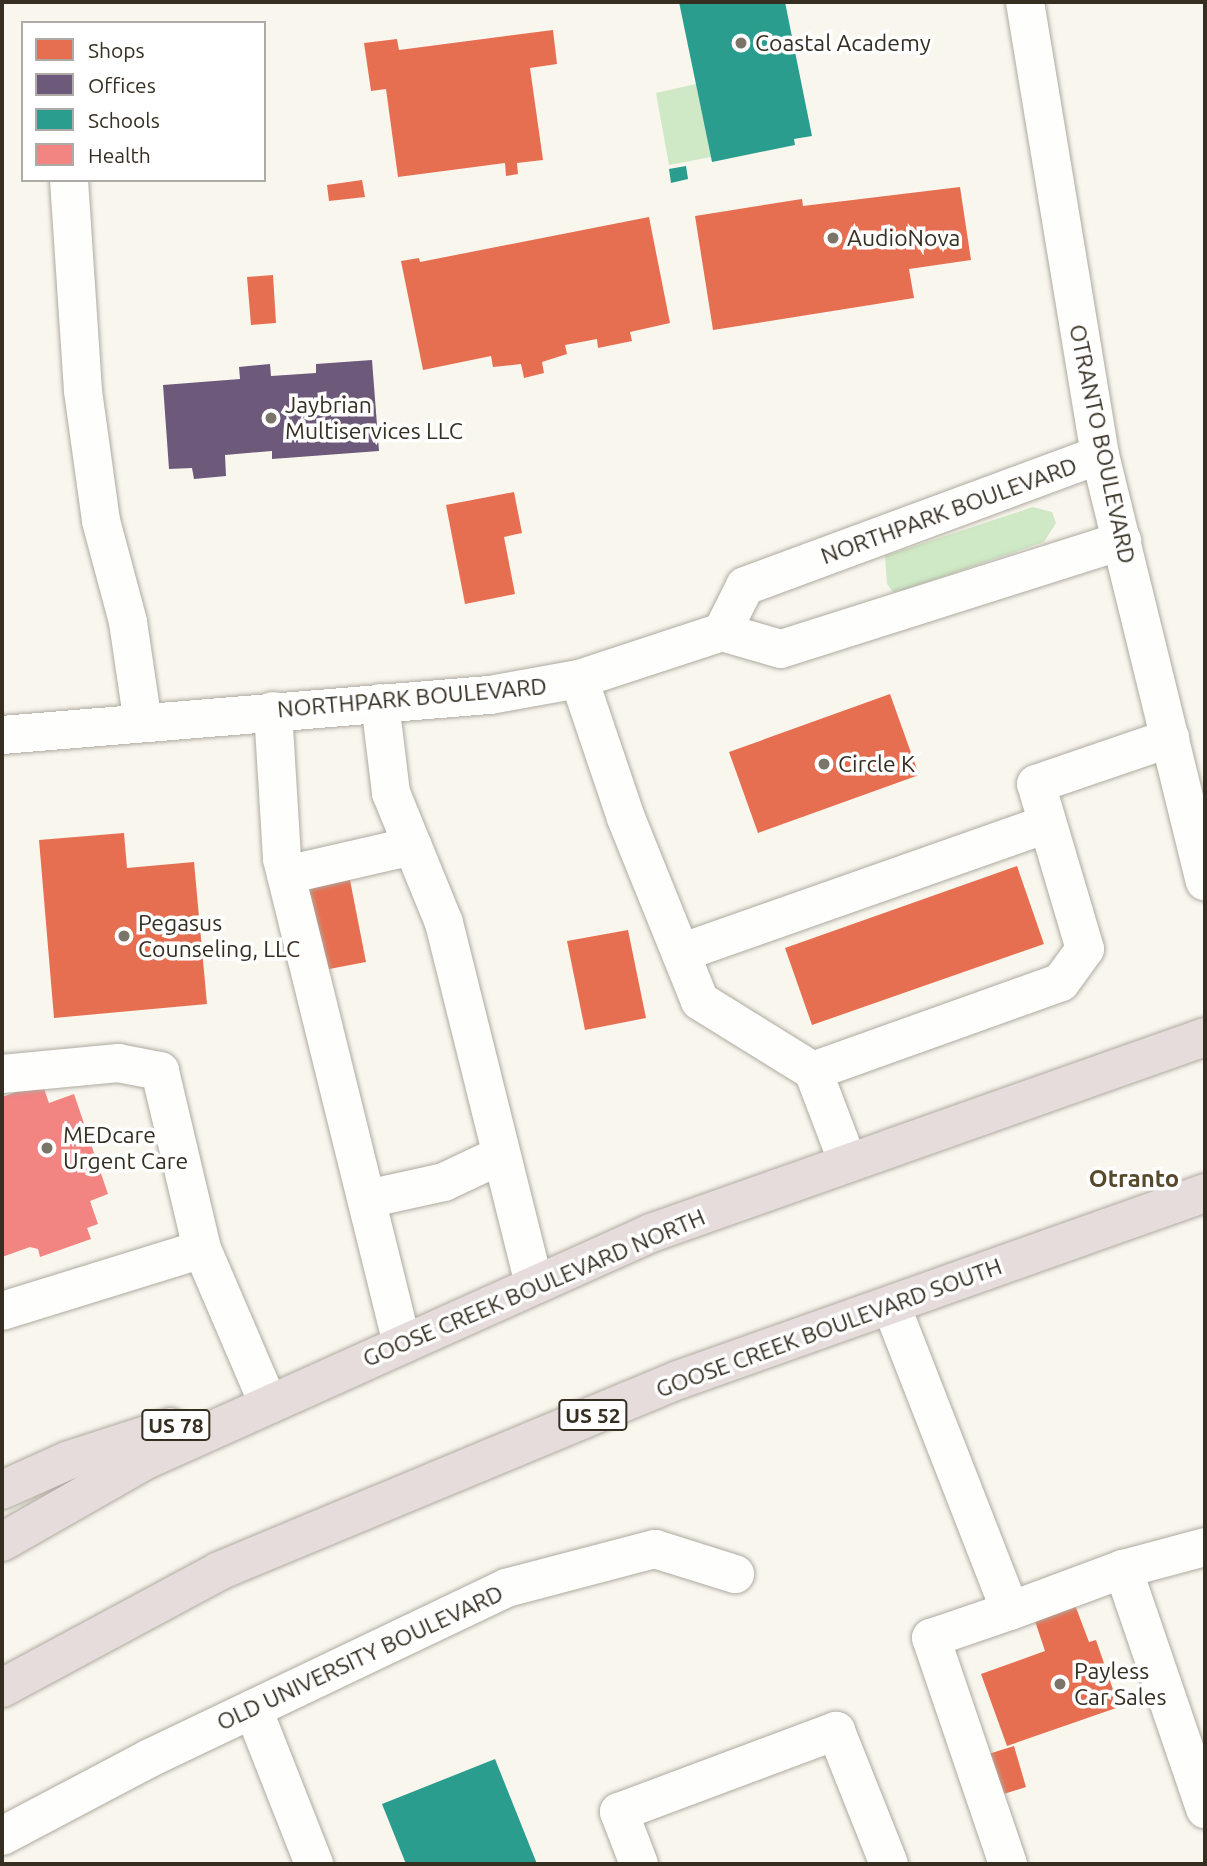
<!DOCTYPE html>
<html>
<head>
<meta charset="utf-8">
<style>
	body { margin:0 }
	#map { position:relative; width:1207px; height:1866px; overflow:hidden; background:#f9f6ee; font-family:Ubuntu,sans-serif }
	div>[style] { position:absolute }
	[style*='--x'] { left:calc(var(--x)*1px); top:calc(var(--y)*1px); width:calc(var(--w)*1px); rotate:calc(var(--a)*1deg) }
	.green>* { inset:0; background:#cfe8c5 }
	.shops>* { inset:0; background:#e76f51 }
	.offices>* { inset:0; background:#6d597a }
	.schools>* { inset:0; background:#2a9d8f }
	.health>* { inset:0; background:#f28482 }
	.roads { filter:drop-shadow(0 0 2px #aeaaa0) drop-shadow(0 0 2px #aeaaa0) }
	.minor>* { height:38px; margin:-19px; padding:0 19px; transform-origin:19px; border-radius:19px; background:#fefefc }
	.highway>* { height:38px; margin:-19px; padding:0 19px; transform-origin:19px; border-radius:19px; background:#e5dcdb }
	.dots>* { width:19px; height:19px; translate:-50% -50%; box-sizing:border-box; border:4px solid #fff; border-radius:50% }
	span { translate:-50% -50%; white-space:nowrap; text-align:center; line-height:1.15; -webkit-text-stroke:7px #fff; paint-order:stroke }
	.shield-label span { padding:2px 5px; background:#fff; border:2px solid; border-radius:5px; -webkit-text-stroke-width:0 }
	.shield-label { font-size:21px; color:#352e21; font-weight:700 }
	.poi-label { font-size:23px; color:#352e21 }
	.left { translate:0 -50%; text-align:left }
	.street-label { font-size:23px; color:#352e21 }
	.neighbourhood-label { font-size:24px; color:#57492c; font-weight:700 }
	.frame { position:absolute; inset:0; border:4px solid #352e21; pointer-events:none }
	.legend { position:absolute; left:21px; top:21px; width:245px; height:161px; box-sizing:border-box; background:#fff; border:2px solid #aeaba6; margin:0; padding:9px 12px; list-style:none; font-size:21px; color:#352e21 }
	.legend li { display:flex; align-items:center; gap:14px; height:35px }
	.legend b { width:35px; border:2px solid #aeaba6 }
</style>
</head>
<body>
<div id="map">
	<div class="green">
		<i style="clip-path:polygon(696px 84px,711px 157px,669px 165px,656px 93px)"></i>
		<i style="clip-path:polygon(1033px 507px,1052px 512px,1056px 523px,1044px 542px,904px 590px,893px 592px,887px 584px,885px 556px)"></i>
	</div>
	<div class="shops">
		<i style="clip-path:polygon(553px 30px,557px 64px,530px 68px,543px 160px,517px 163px,518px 174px,506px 176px,505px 163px,398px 177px,386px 89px,371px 91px,364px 43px,397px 39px,399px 50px)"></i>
		<i style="clip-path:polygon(362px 180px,365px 197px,329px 201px,327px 185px)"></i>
		<i style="clip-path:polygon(960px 187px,971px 260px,909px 269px,914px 298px,713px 330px,695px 216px,802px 199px,803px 206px)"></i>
		<i style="clip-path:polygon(649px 217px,670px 323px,630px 332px,632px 341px,598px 348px,597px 339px,565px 345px,567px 354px,542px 362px,544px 373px,524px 378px,521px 364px,493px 367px,491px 356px,423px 370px,401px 261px,419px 258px,420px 262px)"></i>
		<i style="clip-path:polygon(273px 275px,276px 323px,251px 325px,247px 277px)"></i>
		<i style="clip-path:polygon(514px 492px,522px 533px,504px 537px,515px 594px,465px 604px,446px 505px)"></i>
		<i style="clip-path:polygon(890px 694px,919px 775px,758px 833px,729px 752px)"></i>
		<i style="clip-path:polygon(124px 833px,127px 868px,194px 862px,207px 1004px,54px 1018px,39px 840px)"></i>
		<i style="clip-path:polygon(1017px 866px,1044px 944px,812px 1025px,785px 948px)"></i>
		<i style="clip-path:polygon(349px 875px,366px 962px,324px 970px,307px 883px)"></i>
		<i style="clip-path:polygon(628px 930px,646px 1018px,585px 1030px,567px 941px)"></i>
		<i style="clip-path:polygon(1072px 1597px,1089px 1642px,1096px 1640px,1119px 1707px,1007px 1746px,981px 1674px,1045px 1651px,1032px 1612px)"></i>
		<i style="clip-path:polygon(1014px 1746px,1026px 1787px,994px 1797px,982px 1756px)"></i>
	</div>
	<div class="offices">
		<i style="clip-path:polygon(372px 360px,379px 451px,272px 459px,272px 451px,225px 455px,226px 476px,194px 479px,192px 468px,169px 469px,163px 385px,240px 379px,239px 367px,270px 364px,271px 376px,316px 373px,316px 364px)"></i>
	</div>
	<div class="schools">
		<i style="clip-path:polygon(679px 2px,785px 2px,812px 136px,794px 139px,795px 145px,712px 162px)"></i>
		<i style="clip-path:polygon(686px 166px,688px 179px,671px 183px,669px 169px)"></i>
		<i style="clip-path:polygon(495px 1759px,537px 1864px,406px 1864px,382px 1804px)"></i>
	</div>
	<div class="health">
		<i style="clip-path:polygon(42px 1083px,49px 1103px,74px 1094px,108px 1194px,90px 1201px,98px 1224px,87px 1228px,91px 1239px,40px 1257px,38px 1249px,30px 1247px,2px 1257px,2px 1097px)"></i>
	</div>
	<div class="roads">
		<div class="minor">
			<i style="--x:1025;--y:2;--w:459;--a:80.6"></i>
			<i style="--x:1100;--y:455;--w:439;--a:76.2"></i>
			<i style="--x:69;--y:180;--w:211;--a:86.2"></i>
			<i style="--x:83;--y:391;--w:131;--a:82.1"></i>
			<i style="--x:101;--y:521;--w:105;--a:75"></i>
			<i style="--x:128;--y:622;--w:102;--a:81.6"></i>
			<i style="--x:722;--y:632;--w:61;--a:16.1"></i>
			<i style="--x:781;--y:649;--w:358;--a:-17.6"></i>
			<i style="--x:579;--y:679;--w:147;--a:71.3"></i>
			<i style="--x:626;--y:818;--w:197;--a:68"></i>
			<i style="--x:700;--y:1001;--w:133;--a:31.8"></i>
			<i style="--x:380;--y:703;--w:91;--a:83"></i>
			<i style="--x:391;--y:793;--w:140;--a:67.8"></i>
			<i style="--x:444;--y:923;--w:373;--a:76"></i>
			<i style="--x:273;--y:711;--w:148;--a:86.5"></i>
			<i style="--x:282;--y:859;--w:500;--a:76.1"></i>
			<i style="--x:2;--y:735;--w:490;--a:-4.7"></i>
			<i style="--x:490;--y:695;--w:90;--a:-10.2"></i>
			<i style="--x:579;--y:679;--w:151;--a:-18.2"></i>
			<i style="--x:722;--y:632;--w:51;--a:-63.4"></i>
			<i style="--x:745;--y:586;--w:378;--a:-20.3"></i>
			<i style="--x:286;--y:875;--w:130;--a:-12.9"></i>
			<i style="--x:683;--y:952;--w:385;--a:-19.4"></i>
			<i style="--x:2;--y:1074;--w:117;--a:-5.4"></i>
			<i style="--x:118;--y:1063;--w:43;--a:10.8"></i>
			<i style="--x:160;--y:1071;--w:183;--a:76.7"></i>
			<i style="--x:848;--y:1163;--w:98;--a:-110.8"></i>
			<i style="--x:813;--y:1071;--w:263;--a:-19.7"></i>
			<i style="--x:1061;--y:982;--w:41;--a:-54"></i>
			<i style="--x:1085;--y:949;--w:172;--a:-106.5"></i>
			<i style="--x:1036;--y:784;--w:142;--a:-18.9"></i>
			<i style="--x:367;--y:1199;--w:79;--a:-12.4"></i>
			<i style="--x:444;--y:1182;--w:63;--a:-25.3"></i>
			<i style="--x:891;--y:1305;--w:328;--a:68.7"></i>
			<i style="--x:1010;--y:1611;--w:121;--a:-20.4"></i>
			<i style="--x:1123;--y:1569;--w:85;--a:-15"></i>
			<i style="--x:2;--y:1311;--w:209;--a:-17.2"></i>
			<i style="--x:202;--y:1249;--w:160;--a:66.8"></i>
			<i style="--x:1123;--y:1569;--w:254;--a:71.1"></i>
			<i style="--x:253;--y:1709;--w:167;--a:68.5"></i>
			<i style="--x:2;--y:1836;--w:167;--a:-27.8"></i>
			<i style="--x:150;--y:1758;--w:395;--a:-25.5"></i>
			<i style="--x:506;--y:1588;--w:154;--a:-14.7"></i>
			<i style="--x:655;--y:1549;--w:84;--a:17.4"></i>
			<i style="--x:639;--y:1864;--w:56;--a:-111"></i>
			<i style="--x:619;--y:1812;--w:232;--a:-20.5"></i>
			<i style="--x:836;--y:1731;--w:143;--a:68.3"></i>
			<i style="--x:1008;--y:1864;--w:239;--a:-108.8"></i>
			<i style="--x:931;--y:1638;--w:83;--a:-18.9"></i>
		</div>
		<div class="highway">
			<i style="--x:2;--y:1490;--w:73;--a:-24.1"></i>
			<i style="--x:69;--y:1460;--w:107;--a:-17.9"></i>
			<i style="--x:2;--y:1542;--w:166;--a:-29.7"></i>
			<i style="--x:146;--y:1460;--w:554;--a:-24.2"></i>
			<i style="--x:651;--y:1233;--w:588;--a:-19.48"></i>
			<i style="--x:2;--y:1688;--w:247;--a:-28.3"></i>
			<i style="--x:219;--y:1571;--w:497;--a:-22.6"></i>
			<i style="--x:678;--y:1380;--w:559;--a:-19.54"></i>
		</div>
	</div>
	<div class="dots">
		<i style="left:741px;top:43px;background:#7a7469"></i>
		<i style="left:833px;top:238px;background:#7a7469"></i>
		<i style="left:271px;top:418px;background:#7a7469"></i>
		<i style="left:824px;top:764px;background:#7a7469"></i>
		<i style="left:124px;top:936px;background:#7a7469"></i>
		<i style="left:47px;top:1148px;background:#7a7469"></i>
		<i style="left:1060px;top:1684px;background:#7a7469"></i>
	</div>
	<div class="shield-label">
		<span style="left:593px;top:1415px">US 52</span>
		<span style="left:176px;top:1425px">US 78</span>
	</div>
	<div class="poi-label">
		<span class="left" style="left:755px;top:43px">Coastal Academy</span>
		<span class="left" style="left:847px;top:238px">AudioNova</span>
		<span class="left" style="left:285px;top:418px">Jaybrian<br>Multiservices LLC</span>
		<span class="left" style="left:838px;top:764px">Circle K</span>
		<span class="left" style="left:138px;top:936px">Pegasus<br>Counseling, LLC</span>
		<span class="left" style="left:63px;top:1148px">MEDcare<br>Urgent Care</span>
		<span class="left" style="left:1074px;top:1684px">Payless<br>Car Sales</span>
	</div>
	<div class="street-label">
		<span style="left:1102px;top:444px;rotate:78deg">OTRANTO BOULEVARD</span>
		<span style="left:949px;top:511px;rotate:-20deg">NORTHPARK BOULEVARD</span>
		<span style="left:412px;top:698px;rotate:-5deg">NORTHPARK BOULEVARD</span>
		<span style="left:534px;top:1288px;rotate:-23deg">GOOSE CREEK BOULEVARD NORTH</span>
		<span style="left:829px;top:1328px;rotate:-20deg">GOOSE CREEK BOULEVARD SOUTH</span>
		<span style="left:360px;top:1658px;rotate:-25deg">OLD UNIVERSITY BOULEVARD</span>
	</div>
	<div class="neighbourhood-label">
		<span style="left:1134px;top:1179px">Otranto</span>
	</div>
	<div class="frame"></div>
	<ul class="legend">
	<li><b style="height:19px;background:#e76f51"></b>Shops</li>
	<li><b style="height:19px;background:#6d597a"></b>Offices</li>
	<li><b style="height:19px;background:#2a9d8f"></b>Schools</li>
	<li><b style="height:19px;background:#f28482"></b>Health</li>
	</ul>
</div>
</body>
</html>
